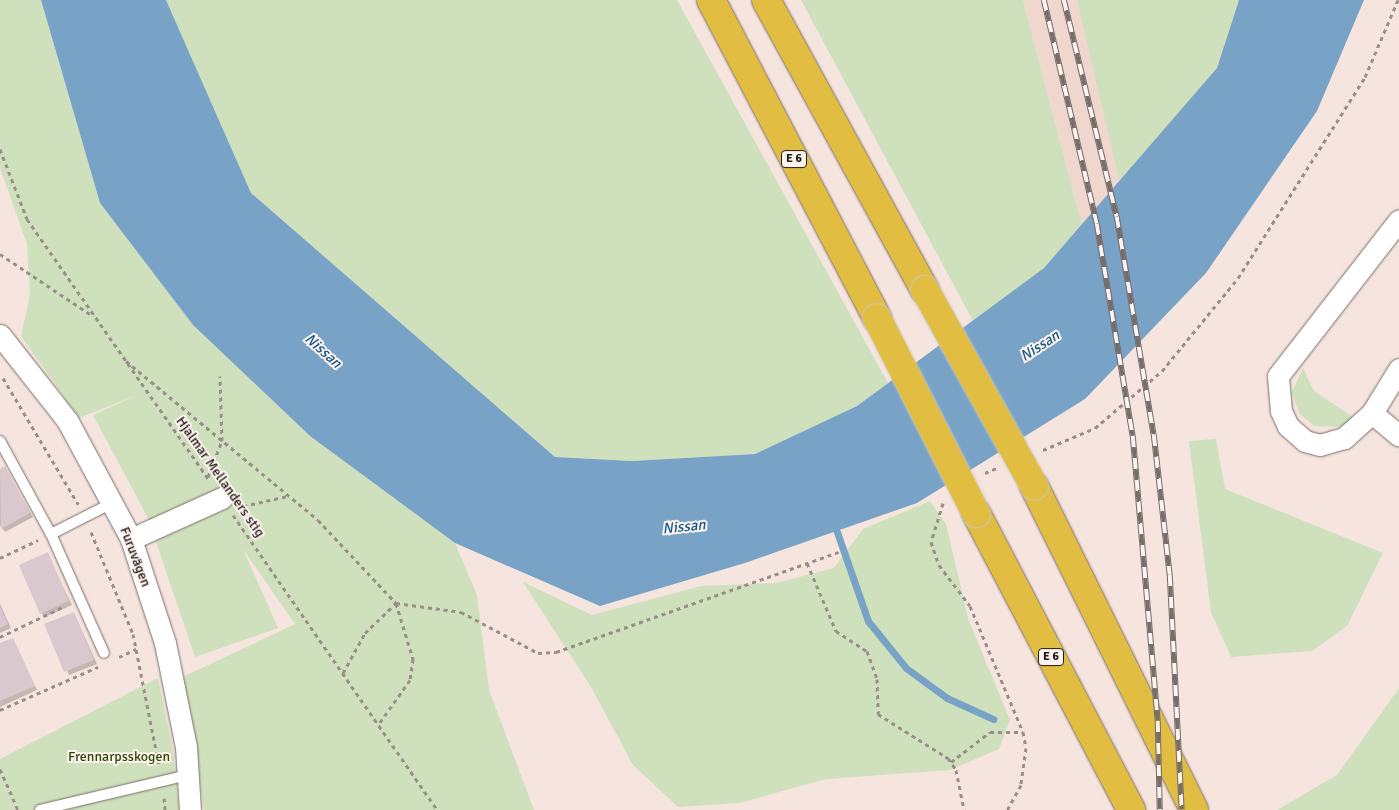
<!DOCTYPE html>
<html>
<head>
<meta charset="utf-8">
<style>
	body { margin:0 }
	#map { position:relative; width:1399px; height:810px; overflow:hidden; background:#f5e5de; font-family:Signika,sans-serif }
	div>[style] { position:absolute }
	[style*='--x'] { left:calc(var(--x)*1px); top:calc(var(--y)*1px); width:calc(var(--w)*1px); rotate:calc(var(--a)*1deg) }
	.built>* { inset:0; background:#efd7cd }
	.green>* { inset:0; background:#cee1bc }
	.water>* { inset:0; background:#79a3c6 }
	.shadow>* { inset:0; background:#0003 }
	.stream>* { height:7px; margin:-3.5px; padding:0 3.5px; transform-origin:3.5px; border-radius:3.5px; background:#79a3c6 }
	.building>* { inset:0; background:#d9c8cd }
	.path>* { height:3px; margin-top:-1.5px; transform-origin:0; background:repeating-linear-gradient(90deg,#9a8e89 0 4px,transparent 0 8px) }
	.roads { filter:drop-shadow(0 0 1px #7b6d67) drop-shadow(0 0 1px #7b6d67) }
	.lane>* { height:10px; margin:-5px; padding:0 5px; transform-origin:5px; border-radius:5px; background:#fff }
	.street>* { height:21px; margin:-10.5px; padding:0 10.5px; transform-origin:10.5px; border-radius:10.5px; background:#fff }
	.highway>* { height:28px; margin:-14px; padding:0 14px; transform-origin:14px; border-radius:14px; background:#e1bd41 }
	.rail>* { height:5.5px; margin-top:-2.75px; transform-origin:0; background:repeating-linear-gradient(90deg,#fdf3ef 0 11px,#776d69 0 22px); box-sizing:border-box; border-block:1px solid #776d69 }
	.bridges { filter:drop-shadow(0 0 1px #c9c8c8) drop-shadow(0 0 1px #c9c8c8) }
	.highway-bridge>* { height:28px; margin:-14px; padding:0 14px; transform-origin:14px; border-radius:14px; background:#e1bd41 }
	span { translate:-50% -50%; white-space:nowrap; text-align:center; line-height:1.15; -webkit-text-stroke:4px #fdf3ef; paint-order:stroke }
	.shield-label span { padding:1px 4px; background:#fdf3ef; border:1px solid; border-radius:4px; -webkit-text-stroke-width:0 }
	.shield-label { font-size:12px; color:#201a18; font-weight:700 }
	.street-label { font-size:14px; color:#201a18 }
	.park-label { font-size:14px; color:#2d4800 }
	.water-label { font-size:15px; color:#175b88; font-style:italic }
</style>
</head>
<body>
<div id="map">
	<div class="built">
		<i style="clip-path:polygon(1023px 0,1077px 0,1091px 50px,1120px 184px,1082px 226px)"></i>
	</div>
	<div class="green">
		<i style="clip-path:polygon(0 0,41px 0,100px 203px,193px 325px,310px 436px,455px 543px,477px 595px,489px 690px,534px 810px,204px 810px,183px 677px,295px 624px,243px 549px,278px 628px,195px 657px,148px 518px,93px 415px,137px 395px,79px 418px,21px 336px,30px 295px,27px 244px,0 168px)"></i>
		<i style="clip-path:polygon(166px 0,677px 0,888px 383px,857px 406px,755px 454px,632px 461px,555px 457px,251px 193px)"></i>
		<i style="clip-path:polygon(801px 0,1023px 0,1082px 226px,1044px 268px,973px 321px)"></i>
		<i style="clip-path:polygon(1077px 0,1239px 0,1217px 68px,1120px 184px)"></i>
		<i style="clip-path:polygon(1303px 368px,1314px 391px,1353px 417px,1342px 427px,1314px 426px,1299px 413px,1292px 392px)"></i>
		<i style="clip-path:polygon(1216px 439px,1225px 489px,1383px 553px,1347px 626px,1312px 651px,1231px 657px,1211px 612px,1189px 441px)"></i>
		<i style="clip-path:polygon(930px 501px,946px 524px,968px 618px,1010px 720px,999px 749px,950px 770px,826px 779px,740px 803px,678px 807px,633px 765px,591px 687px,523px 582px,592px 615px,701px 586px,776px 583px,834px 568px,863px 529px)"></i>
		<i style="clip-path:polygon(158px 678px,173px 750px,179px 810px,0 810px,0 759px)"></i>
		<i style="clip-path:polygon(1399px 688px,1399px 810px,1277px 810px,1337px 775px)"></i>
	</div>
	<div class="water">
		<i style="clip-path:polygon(41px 0,166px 0,251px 193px,555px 457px,632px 461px,755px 454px,857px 406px,1044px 268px,1217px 68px,1239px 0,1364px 0,1317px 111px,1206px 273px,1085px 399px,917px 503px,745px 563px,600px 606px,455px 543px,310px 436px,193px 325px,100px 203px)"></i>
	</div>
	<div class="shadow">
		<i style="clip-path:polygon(5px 468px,33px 517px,5px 532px,0 525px,0 470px)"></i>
		<i style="clip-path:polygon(47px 554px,72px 605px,45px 617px,41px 613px)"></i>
		<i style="clip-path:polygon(0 604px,11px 628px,0 633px)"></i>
		<i style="clip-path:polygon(74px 613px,97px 664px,69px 675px,46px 625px)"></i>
		<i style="clip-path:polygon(13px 639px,37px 690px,0 707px,0 645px)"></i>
	</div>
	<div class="stream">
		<i style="--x:837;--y:532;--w:94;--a:70.8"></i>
		<i style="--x:868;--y:621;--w:60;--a:51"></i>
		<i style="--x:906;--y:668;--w:51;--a:36.2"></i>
		<i style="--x:947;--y:698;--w:51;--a:24.5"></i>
	</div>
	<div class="building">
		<i style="clip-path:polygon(5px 466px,30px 513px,1px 529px,0 469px)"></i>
		<i style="clip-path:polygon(48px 552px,69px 601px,40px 614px,19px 565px)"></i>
		<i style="clip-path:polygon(0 607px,8px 624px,0 628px)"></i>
		<i style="clip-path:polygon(74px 612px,94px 660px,64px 672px,44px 624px)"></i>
		<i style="clip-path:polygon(13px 638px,35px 686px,0 701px,0 643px)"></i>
	</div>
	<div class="path">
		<i style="--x:0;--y:149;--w:75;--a:68.9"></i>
		<i style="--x:27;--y:219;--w:320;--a:55.1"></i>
		<i style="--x:0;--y:254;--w:112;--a:33.7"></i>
		<i style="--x:126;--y:361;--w:249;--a:39.6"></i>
		<i style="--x:318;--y:520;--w:114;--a:46.8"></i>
		<i style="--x:396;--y:603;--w:66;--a:7.9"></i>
		<i style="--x:461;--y:612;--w:87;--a:28"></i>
		<i style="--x:538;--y:653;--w:18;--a:-3"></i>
		<i style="--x:556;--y:652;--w:300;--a:-19.5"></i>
		<i style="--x:3;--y:378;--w:147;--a:59.2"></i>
		<i style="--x:1043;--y:450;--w:56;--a:-22.9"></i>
		<i style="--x:1095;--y:428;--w:88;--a:-40.4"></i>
		<i style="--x:1162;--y:371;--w:120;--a:-50.7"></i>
		<i style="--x:1238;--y:278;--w:238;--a:-57.7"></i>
		<i style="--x:1365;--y:77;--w:84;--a:-66.8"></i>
		<i style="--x:985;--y:473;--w:13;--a:-23"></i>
		<i style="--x:208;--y:477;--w:39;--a:-69"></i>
		<i style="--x:222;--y:441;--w:65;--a:-91.8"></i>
		<i style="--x:943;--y:503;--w:41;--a:107.1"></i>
		<i style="--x:931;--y:542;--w:24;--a:71"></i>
		<i style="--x:939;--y:565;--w:51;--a:52.9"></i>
		<i style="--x:970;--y:606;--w:137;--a:67.2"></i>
		<i style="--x:1023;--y:732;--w:16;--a:79"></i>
		<i style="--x:1026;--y:748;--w:37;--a:98"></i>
		<i style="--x:1021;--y:785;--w:29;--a:119"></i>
		<i style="--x:243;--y:506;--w:46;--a:-12.5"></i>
		<i style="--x:233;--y:515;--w:359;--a:55.3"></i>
		<i style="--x:91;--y:532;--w:110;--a:67.6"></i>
		<i style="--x:133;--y:634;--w:134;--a:78.8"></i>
		<i style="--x:0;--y:558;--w:42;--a:-25.3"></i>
		<i style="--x:807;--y:563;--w:74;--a:66.9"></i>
		<i style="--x:836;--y:631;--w:37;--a:33"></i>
		<i style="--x:867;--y:651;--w:30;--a:70"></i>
		<i style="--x:877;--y:679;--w:35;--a:88"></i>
		<i style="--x:878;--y:714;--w:83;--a:32.2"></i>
		<i style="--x:948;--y:758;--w:14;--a:56"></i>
		<i style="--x:956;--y:770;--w:41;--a:78.7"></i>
		<i style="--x:0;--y:637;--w:72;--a:-25.5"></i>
		<i style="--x:119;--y:657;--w:19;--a:-25"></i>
		<i style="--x:343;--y:673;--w:46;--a:-61.2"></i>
		<i style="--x:365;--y:633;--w:43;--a:-44.1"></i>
		<i style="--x:396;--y:603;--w:59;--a:73.1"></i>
		<i style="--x:413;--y:659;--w:21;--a:98"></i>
		<i style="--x:410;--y:680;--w:55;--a:125.4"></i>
		<i style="--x:0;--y:710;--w:107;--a:-23.7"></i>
		<i style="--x:951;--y:762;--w:49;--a:-37.6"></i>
		<i style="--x:990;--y:732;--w:33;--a:0"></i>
		<i style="--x:0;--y:769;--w:45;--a:66.3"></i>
		<i style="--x:164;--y:798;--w:12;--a:85"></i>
	</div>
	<div class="roads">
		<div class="lane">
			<i style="--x:0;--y:441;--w:106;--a:61.3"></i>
			<i style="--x:51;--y:534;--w:130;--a:66"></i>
			<i style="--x:51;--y:534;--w:68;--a:-26.9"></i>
			<i style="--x:40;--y:810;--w:152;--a:-13.3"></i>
		</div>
		<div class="street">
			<i style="--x:0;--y:335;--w:108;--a:51.8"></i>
			<i style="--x:67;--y:420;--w:135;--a:61.7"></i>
			<i style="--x:131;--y:539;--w:109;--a:71.9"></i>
			<i style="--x:165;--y:643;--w:106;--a:78.6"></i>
			<i style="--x:186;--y:747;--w:63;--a:86.4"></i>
			<i style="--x:1399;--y:369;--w:52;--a:121.5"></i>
			<i style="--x:1372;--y:413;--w:35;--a:40"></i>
			<i style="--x:1372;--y:413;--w:38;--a:138"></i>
			<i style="--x:1344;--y:438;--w:25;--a:164"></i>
			<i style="--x:1320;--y:445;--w:16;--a:-165"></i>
			<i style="--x:1305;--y:441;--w:23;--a:-139"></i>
			<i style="--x:1288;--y:426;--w:17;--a:-115"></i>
			<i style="--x:1281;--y:411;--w:35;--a:-95"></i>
			<i style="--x:1278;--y:376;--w:197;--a:-52.2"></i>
			<i style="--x:131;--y:539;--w:100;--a:-24.3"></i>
		</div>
		<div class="highway">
			<i style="--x:711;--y:0;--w:359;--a:62.4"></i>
			<i style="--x:766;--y:0;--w:331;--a:61.3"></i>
			<i style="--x:1034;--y:486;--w:361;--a:63.7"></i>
			<i style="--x:976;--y:513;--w:335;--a:62.4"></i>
		</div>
	</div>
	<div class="rail">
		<i style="--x:1044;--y:0;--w:230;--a:76.7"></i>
		<i style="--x:1097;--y:224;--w:215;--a:80.4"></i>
		<i style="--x:1133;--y:436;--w:286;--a:85"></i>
		<i style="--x:1158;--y:721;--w:89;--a:88.7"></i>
		<i style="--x:1064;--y:0;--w:223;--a:76.3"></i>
		<i style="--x:1117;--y:217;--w:221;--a:80.4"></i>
		<i style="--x:1154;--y:435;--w:141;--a:83.5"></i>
		<i style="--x:1170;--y:575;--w:235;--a:87.1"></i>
	</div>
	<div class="bridges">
		<div class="highway-bridge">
			<i style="--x:925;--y:290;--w:224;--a:60.9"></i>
			<i style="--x:877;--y:318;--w:219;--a:63.1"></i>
		</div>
	</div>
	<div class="shield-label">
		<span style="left:794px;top:159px">E 6</span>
		<span style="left:1051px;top:657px">E 6</span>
	</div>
	<div class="street-label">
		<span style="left:220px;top:477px;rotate:55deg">Hjalmar Mellanders stig</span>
		<span style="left:135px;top:557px;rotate:69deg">Furuvägen</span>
	</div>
	<div class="park-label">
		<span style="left:119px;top:757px">Frennarpsskogen</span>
	</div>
	<div class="water-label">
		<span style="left:1040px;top:346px;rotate:-33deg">Nissan</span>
		<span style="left:323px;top:351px;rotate:42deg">Nissan</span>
		<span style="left:684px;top:527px;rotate:-6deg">Nissan</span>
	</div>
</div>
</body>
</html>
